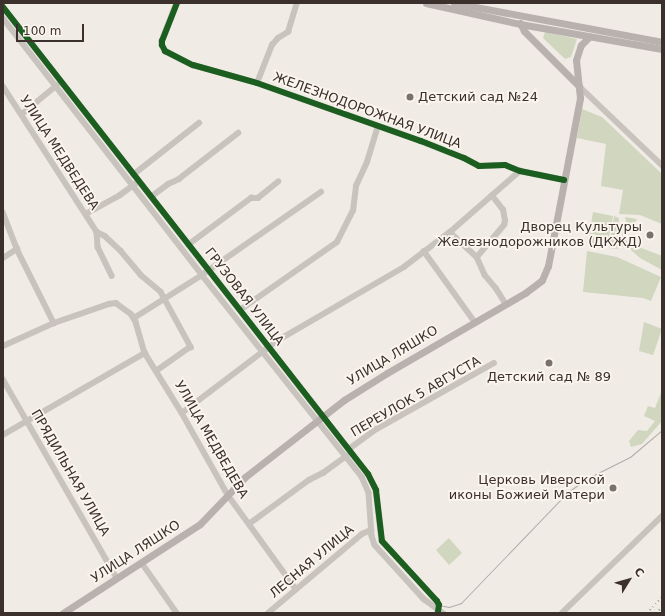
<!DOCTYPE html>
<html>
<head>
<meta charset="utf-8">
<style>
	body { margin:0 }
	#map { position:relative; width:665px; height:616px; overflow:hidden; background:#f0ebe5; font-family:"DejaVu Sans",sans-serif }
	div>[style] { position:absolute }
	[style*='--x'] { left:calc(var(--x)*1px); top:calc(var(--y)*1px); width:calc(var(--w)*1px); rotate:calc(var(--a)*1deg) }
	.green>* { inset:0; background:#d1d6bf }
	.minor>* { height:5.5px; margin:-2.75px; padding:0 2.75px; transform-origin:2.75px; border-radius:2.75px; background:#c9c3be }
	.major>* { height:7px; margin:-3.5px; padding:0 3.5px; transform-origin:3.5px; border-radius:3.5px; background:#b8b1ad }
	.tram>* { height:1px; margin:-0.5px; padding:0 0.5px; transform-origin:0.5px; border-radius:0.5px; background:#b1aca8 }
	.rail>* { height:1.5px; margin-top:-0.75px; transform-origin:0; background:repeating-linear-gradient(90deg,#b1aca8 0 1px,transparent 0 4px) }
	.cycleway>* { height:6px; margin:-3px; padding:0 3px; transform-origin:3px; border-radius:3px; background:#1b5e20 }
	.dots>* { width:11px; height:11px; translate:-50% -50%; box-sizing:border-box; border:2px solid #fbf5ee; border-radius:50% }
	span { translate:-50% -50%; white-space:nowrap; text-align:center; line-height:1.15; -webkit-text-stroke:3.5px #fbf5ee; paint-order:stroke }
	.poi-label { font-size:13px; color:#3b302b }
	.left { translate:0 -50%; text-align:left }
	.right { translate:-100% -50%; text-align:right }
	.street-label { font-size:13px; color:#3b302b }
	.frame { position:absolute; inset:0; border:4px solid #3b302b; pointer-events:none }
	.north { position:absolute; left:609px; top:560px; width:40px; height:40px; -webkit-text-stroke:3px #fbf5ee; paint-order:stroke; rotate:53deg; font-size:11px; font-weight:700; line-height:16px; text-align:center; color:#3b302b }
	.north::after { content:''; display:block; margin:auto; width:14px; height:18px; background:#3b302b; clip-path:polygon(50% 0,100% 100%,50% 72%,0 100%) }
	.scale { position:absolute; left:16px; top:24px; width:68px; height:18px; box-sizing:border-box; border:2px solid #3b302b; border-top:0; padding-left:5px; font-size:12px; line-height:14px; white-space:nowrap; color:#3b302b; -webkit-text-stroke:3px #fbf5ee; paint-order:stroke }
</style>
</head>
<body>
<div id="map">
	<div class="green">
		<i style="clip-path:polygon(545px 32px,577px 39px,571px 57px,565px 59px,543px 38px)"></i>
		<i style="clip-path:polygon(582px 109px,602px 117px,662px 174px,662px 224px,640px 215px,619px 214px,623px 190px,601px 186px,606px 144px,577px 138px)"></i>
		<i style="clip-path:polygon(593px 212px,613px 216px,607px 247px,588px 243px)"></i>
		<i style="clip-path:polygon(614px 216px,619px 218px,618px 249px,609px 248px)"></i>
		<i style="clip-path:polygon(625px 217px,637px 219px,633px 227px,627px 225px)"></i>
		<i style="clip-path:polygon(623px 231px,627px 242px,626px 247px,620px 246px)"></i>
		<i style="clip-path:polygon(631px 244px,662px 256px,662px 270px,640px 258px,631px 250px)"></i>
		<i style="clip-path:polygon(587px 251px,617px 257px,661px 277px,651px 301px,643px 298px,583px 292px)"></i>
		<i style="clip-path:polygon(644px 322px,662px 329px,653px 355px,639px 351px)"></i>
		<i style="clip-path:polygon(662px 390px,662px 421px,642px 444px,631px 447px,629px 441px,638px 430px,647px 431px,655px 421px,644px 416px,648px 406px,655px 408px)"></i>
		<i style="clip-path:polygon(449px 538px,462px 553px,449px 565px,436px 550px)"></i>
	</div>
	<div class="minor">
		<i style="--x:177;--y:3;--w:41;--a:111.5"></i>
		<i style="--x:162;--y:41;--w:4;--a:90"></i>
		<i style="--x:162;--y:45;--w:7;--a:63"></i>
		<i style="--x:165;--y:51;--w:31;--a:27"></i>
		<i style="--x:193;--y:65;--w:66;--a:15.7"></i>
		<i style="--x:257;--y:83;--w:174;--a:19.5"></i>
		<i style="--x:421;--y:141;--w:46;--a:21.6"></i>
		<i style="--x:464;--y:158;--w:17;--a:28"></i>
		<i style="--x:479;--y:166;--w:26;--a:-2"></i>
		<i style="--x:505;--y:165;--w:16;--a:22"></i>
		<i style="--x:520;--y:171;--w:45;--a:11.6"></i>
		<i style="--x:3;--y:7;--w:593;--a:51.99"></i>
		<i style="--x:368;--y:474;--w:18;--a:63"></i>
		<i style="--x:376;--y:490;--w:51;--a:83.3"></i>
		<i style="--x:382;--y:541;--w:81;--a:47.5"></i>
		<i style="--x:437;--y:601;--w:4;--a:63"></i>
		<i style="--x:439;--y:605;--w:6;--a:99"></i>
		<i style="--x:3;--y:18;--w:325;--a:52.2"></i>
		<i style="--x:202;--y:275;--w:258;--a:51.6"></i>
		<i style="--x:362;--y:477;--w:17;--a:66"></i>
		<i style="--x:369;--y:493;--w:43;--a:86"></i>
		<i style="--x:372;--y:536;--w:9;--a:72"></i>
		<i style="--x:375;--y:545;--w:73;--a:47.8"></i>
		<i style="--x:424;--y:599;--w:24;--a:36"></i>
		<i style="--x:257;--y:83;--w:41;--a:-68.5"></i>
		<i style="--x:272;--y:45;--w:9;--a:-49"></i>
		<i style="--x:278;--y:38;--w:12;--a:-31"></i>
		<i style="--x:288;--y:32;--w:30;--a:-73"></i>
		<i style="--x:3;--y:86;--w:174;--a:57.2"></i>
		<i style="--x:97;--y:232;--w:15;--a:86"></i>
		<i style="--x:98;--y:247;--w:32;--a:64"></i>
		<i style="--x:579;--y:86;--w:115;--a:43.6"></i>
		<i style="--x:22;--y:114;--w:45;--a:-39.6"></i>
		<i style="--x:133;--y:175;--w:84;--a:-38.2"></i>
		<i style="--x:151;--y:197;--w:21;--a:-37"></i>
		<i style="--x:168;--y:184;--w:12;--a:-24"></i>
		<i style="--x:179;--y:179;--w:75;--a:-37.9"></i>
		<i style="--x:3;--y:212;--w:40;--a:69"></i>
		<i style="--x:17;--y:249;--w:83;--a:63.4"></i>
		<i style="--x:86;--y:214;--w:39;--a:-29"></i>
		<i style="--x:120;--y:195;--w:19;--a:-36"></i>
		<i style="--x:97;--y:232;--w:9;--a:27"></i>
		<i style="--x:105;--y:236;--w:22;--a:43"></i>
		<i style="--x:121;--y:251;--w:31;--a:50"></i>
		<i style="--x:141;--y:275;--w:26;--a:40"></i>
		<i style="--x:161;--y:292;--w:63;--a:61.4"></i>
		<i style="--x:191;--y:347;--w:42;--a:144.8"></i>
		<i style="--x:450;--y:232;--w:37;--a:43"></i>
		<i style="--x:477;--y:257;--w:20;--a:66"></i>
		<i style="--x:485;--y:275;--w:17;--a:50"></i>
		<i style="--x:496;--y:288;--w:19;--a:58"></i>
		<i style="--x:188;--y:245;--w:79;--a:-36.7"></i>
		<i style="--x:251;--y:198;--w:7;--a:0"></i>
		<i style="--x:258;--y:198;--w:26;--a:-39"></i>
		<i style="--x:424;--y:251;--w:87;--a:54.3"></i>
		<i style="--x:477;--y:257;--w:42;--a:-49.8"></i>
		<i style="--x:504;--y:225;--w:4;--a:-76"></i>
		<i style="--x:505;--y:221;--w:11;--a:-100"></i>
		<i style="--x:503;--y:210;--w:18;--a:-128"></i>
		<i style="--x:3;--y:258;--w:17;--a:-33"></i>
		<i style="--x:240;--y:310;--w:118;--a:-35"></i>
		<i style="--x:337;--y:242;--w:35;--a:-63"></i>
		<i style="--x:353;--y:211;--w:25;--a:-83"></i>
		<i style="--x:356;--y:186;--w:26;--a:-65"></i>
		<i style="--x:367;--y:162;--w:37;--a:-73"></i>
		<i style="--x:134;--y:318;--w:80;--a:-32.3"></i>
		<i style="--x:202;--y:275;--w:145;--a:-34.9"></i>
		<i style="--x:3;--y:346;--w:56;--a:-24.3"></i>
		<i style="--x:54;--y:323;--w:58;--a:-19.1"></i>
		<i style="--x:109;--y:304;--w:7;--a:-8"></i>
		<i style="--x:116;--y:303;--w:19;--a:36"></i>
		<i style="--x:131;--y:314;--w:9;--a:58"></i>
		<i style="--x:136;--y:322;--w:32;--a:74"></i>
		<i style="--x:145;--y:353;--w:70;--a:58.3"></i>
		<i style="--x:182;--y:413;--w:94;--a:60.7"></i>
		<i style="--x:228;--y:495;--w:116;--a:54.1"></i>
		<i style="--x:3;--y:379;--w:229;--a:60.2"></i>
		<i style="--x:182;--y:413;--w:119;--a:-37.2"></i>
		<i style="--x:277;--y:341;--w:147;--a:-30.2"></i>
		<i style="--x:404;--y:267;--w:58;--a:-37.3"></i>
		<i style="--x:450;--y:232;--w:93;--a:-41.1"></i>
		<i style="--x:3;--y:435;--w:164;--a:-30"></i>
		<i style="--x:349;--y:449;--w:34;--a:-36"></i>
		<i style="--x:377;--y:429;--w:134;--a:-29.4"></i>
		<i style="--x:249;--y:524;--w:74;--a:-36.3"></i>
		<i style="--x:309;--y:480;--w:16;--a:-27"></i>
		<i style="--x:323;--y:473;--w:29;--a:-36"></i>
		<i style="--x:142;--y:563;--w:61;--a:55"></i>
		<i style="--x:268;--y:613;--w:123;--a:-40"></i>
		<i style="--x:362;--y:534;--w:10;--a:-24"></i>
		<i style="--x:562;--y:613;--w:139;--a:-44.1"></i>
	</div>
	<div class="major">
		<i style="--x:426;--y:3;--w:96;--a:12.6"></i>
		<i style="--x:520;--y:24;--w:144;--a:10"></i>
		<i style="--x:454;--y:3;--w:212;--a:10.6"></i>
		<i style="--x:520;--y:23;--w:9;--a:63"></i>
		<i style="--x:524;--y:31;--w:78;--a:45"></i>
		<i style="--x:63;--y:613;--w:163;--a:-33"></i>
		<i style="--x:200;--y:524;--w:65;--a:-46.2"></i>
		<i style="--x:245;--y:477;--w:125;--a:-37.9"></i>
		<i style="--x:344;--y:400;--w:51;--a:-32.1"></i>
		<i style="--x:387;--y:373;--w:160;--a:-30.1"></i>
		<i style="--x:525;--y:293;--w:21;--a:-37"></i>
		<i style="--x:542;--y:280;--w:15;--a:-67"></i>
		<i style="--x:548;--y:266;--w:171;--a:-79.2"></i>
		<i style="--x:580;--y:98;--w:38;--a:-96"></i>
		<i style="--x:576;--y:60;--w:16;--a:-72"></i>
		<i style="--x:581;--y:45;--w:11;--a:-45"></i>
	</div>
	<div class="tram">
		<i style="--x:3;--y:11;--w:589;--a:51.96"></i>
		<i style="--x:366;--y:475;--w:17;--a:66"></i>
		<i style="--x:373;--y:491;--w:52;--a:82.3"></i>
		<i style="--x:380;--y:543;--w:86;--a:46.4"></i>
		<i style="--x:439;--y:605;--w:10;--a:11"></i>
		<i style="--x:449;--y:607;--w:13;--a:-18"></i>
		<i style="--x:461;--y:603;--w:154;--a:-46.1"></i>
		<i style="--x:568;--y:492;--w:22;--a:-36"></i>
		<i style="--x:586;--y:479;--w:49;--a:-26.6"></i>
		<i style="--x:630;--y:457;--w:42;--a:-40.2"></i>
	</div>
	<div class="rail">
		<i style="--x:647;--y:613;--w:22;--a:-47"></i>
		<i style="--x:656;--y:613;--w:8;--a:-45"></i>
	</div>
	<div class="cycleway">
		<i style="--x:177;--y:3;--w:41;--a:111.5"></i>
		<i style="--x:162;--y:41;--w:4;--a:90"></i>
		<i style="--x:162;--y:45;--w:7;--a:63"></i>
		<i style="--x:165;--y:51;--w:31;--a:27"></i>
		<i style="--x:193;--y:65;--w:66;--a:15.7"></i>
		<i style="--x:257;--y:83;--w:174;--a:19.5"></i>
		<i style="--x:421;--y:141;--w:46;--a:21.6"></i>
		<i style="--x:464;--y:158;--w:17;--a:28"></i>
		<i style="--x:479;--y:166;--w:26;--a:-2"></i>
		<i style="--x:505;--y:165;--w:16;--a:22"></i>
		<i style="--x:520;--y:171;--w:45;--a:11.6"></i>
		<i style="--x:3;--y:7;--w:593;--a:51.99"></i>
		<i style="--x:368;--y:474;--w:18;--a:63"></i>
		<i style="--x:376;--y:490;--w:51;--a:83.3"></i>
		<i style="--x:382;--y:541;--w:81;--a:47.5"></i>
		<i style="--x:437;--y:601;--w:4;--a:63"></i>
		<i style="--x:439;--y:605;--w:6;--a:99"></i>
	</div>
	<div class="dots">
		<i style="left:410px;top:97px;background:#7a716c"></i>
		<i style="left:650px;top:235px;background:#7a716c"></i>
		<i style="left:549px;top:363px;background:#7a716c"></i>
		<i style="left:613px;top:488px;background:#7a716c"></i>
	</div>
	<div class="poi-label">
		<span class="left" style="left:418px;top:97px">Детский сад №24</span>
		<span class="right" style="left:642px;top:235px">Дворец Культуры<br>Железнодорожников (ДКЖД)</span>
		<span style="left:549px;top:377px">Детский сад № 89</span>
		<span class="right" style="left:605px;top:488px">Церковь Иверской<br>иконы Божией Матери</span>
	</div>
	<div class="street-label">
		<span style="left:367px;top:111px;rotate:20deg">ЖЕЛЕЗНОДОРОЖНАЯ УЛИЦА</span>
		<span style="left:59px;top:153px;rotate:57deg">УЛИЦА МЕДВЕДЕВА</span>
		<span style="left:244px;top:297px;rotate:52deg">ГРУЗОВАЯ УЛИЦА</span>
		<span style="left:393px;top:356px;rotate:-31deg">УЛИЦА ЛЯШКО</span>
		<span style="left:416px;top:397px;rotate:-30deg">ПЕРЕУЛОК 5 АВГУСТА</span>
		<span style="left:211px;top:440px;rotate:60deg">УЛИЦА МЕДВЕДЕВА</span>
		<span style="left:70px;top:473px;rotate:60deg">ПРЯДИЛЬНАЯ УЛИЦА</span>
		<span style="left:136px;top:552px;rotate:-33deg">УЛИЦА ЛЯШКО</span>
		<span style="left:312px;top:562px;rotate:-40deg">ЛЕСНАЯ УЛИЦА</span>
	</div>
	<div class="frame"></div>
	<div class="north">С</div>
	<div class="scale">100 m</div>
</div>
</body>
</html>
